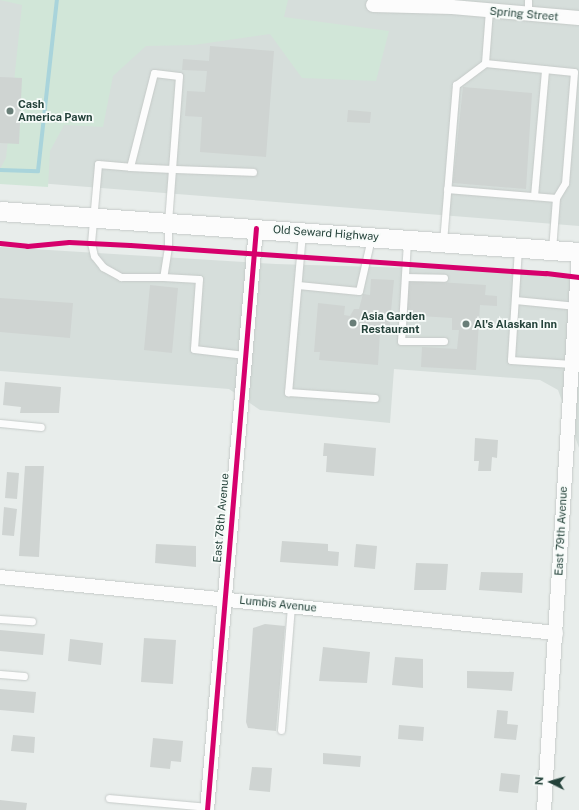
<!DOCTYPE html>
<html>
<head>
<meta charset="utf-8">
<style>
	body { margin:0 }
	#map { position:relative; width:579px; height:810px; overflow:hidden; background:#e8edeb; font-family:"Public Sans",sans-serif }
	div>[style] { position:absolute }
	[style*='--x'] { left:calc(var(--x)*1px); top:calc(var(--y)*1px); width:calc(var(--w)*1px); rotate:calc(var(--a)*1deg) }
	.built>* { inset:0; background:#d6dedb }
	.green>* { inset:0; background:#d1e6d8 }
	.stream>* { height:4px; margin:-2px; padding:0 2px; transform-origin:2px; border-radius:2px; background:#a9d4db }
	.building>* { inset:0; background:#cfd4d2 }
	.roads { filter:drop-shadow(0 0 1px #c5cac8) drop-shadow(0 0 1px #c5cac8) }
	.service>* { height:7px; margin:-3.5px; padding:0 3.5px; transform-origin:3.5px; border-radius:3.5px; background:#fcfcfc }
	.minor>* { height:14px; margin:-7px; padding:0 7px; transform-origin:7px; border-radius:7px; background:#fcfcfc }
	.secondary>* { height:19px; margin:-9.5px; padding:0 9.5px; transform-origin:9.5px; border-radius:9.5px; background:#fcfcfc }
	.cycleway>* { height:5px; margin:-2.5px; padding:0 2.5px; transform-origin:2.5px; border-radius:2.5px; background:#d6006c }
	.dots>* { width:11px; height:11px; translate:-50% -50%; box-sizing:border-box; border:2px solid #f7fbf9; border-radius:50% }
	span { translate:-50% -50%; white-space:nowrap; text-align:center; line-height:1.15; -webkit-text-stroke:3.5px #f7fbf9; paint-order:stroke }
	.street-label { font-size:11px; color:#24423a }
	.poi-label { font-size:11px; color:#24423a; font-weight:700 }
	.left { translate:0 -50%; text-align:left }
	.north { position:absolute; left:531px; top:762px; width:40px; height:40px; -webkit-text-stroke:3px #f7fbf9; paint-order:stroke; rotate:275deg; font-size:11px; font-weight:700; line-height:16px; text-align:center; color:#24423a }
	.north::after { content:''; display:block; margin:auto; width:14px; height:18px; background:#24423a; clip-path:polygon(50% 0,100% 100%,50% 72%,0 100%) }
</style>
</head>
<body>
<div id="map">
	<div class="built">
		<i style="clip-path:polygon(0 0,579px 0,579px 226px,0 180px)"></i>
		<i style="clip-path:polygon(0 247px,276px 264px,481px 270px,579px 279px,579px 448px,558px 390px,540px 380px,394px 369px,390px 423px,260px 410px,229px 389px,0 371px)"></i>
	</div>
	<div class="green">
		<i style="clip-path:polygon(0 0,288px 0,284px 17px,389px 31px,376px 81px,302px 78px,270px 34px,194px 45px,146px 46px,113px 76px,103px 127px,64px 125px,50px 151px,48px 187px,0 184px,0 169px,6px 158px,22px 5px)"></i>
	</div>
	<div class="stream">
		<i style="--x:0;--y:170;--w:38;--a:2"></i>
		<i style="--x:38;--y:171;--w:172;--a:-83.7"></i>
	</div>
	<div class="building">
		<i style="clip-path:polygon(210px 46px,274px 51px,266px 157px,200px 152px,202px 117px,185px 116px,187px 91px,205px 92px,207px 71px,182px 70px,183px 59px,209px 61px)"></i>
		<i style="clip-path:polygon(0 77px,22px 78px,19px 144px,0 143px)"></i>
		<i style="clip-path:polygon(463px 87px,532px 93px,526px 189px,453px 183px)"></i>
		<i style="clip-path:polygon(348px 110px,371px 112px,370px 123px,347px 122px)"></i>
		<i style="clip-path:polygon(371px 279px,394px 280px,389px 332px,380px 331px,378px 365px,319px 360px,320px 352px,314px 352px,318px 303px,345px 306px,344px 315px,350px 316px,354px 309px,359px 309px,363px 294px,370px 295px)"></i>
		<i style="clip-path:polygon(406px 280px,486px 285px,485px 295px,497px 296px,497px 306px,480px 305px,476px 370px,421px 367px,422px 347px,457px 349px,459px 330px,452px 330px,452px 318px,404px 315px)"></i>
		<i style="clip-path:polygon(150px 285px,178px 288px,172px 353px,144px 350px)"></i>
		<i style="clip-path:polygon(0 298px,73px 303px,70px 338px,0 332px)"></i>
		<i style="clip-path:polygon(5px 382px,61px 387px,59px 413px,20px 413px,21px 407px,3px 405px)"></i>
		<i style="clip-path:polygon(475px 438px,498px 440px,497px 458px,492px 457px,491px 471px,478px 471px,479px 461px,474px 461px)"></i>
		<i style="clip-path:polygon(324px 443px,376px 448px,374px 476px,326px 472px,327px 456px,323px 456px)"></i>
		<i style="clip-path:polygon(25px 466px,44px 466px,39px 557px,19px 556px)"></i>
		<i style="clip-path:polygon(7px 472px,19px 473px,17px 499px,5px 498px)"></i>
		<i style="clip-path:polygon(4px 507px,17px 509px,14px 536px,2px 535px)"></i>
		<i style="clip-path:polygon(282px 541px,328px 544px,328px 551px,339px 552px,338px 566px,280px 562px)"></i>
		<i style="clip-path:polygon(156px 544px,196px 546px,196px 567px,155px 563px)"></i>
		<i style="clip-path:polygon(356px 544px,377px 546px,375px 569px,354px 567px)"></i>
		<i style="clip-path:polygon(416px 563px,448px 564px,446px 590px,414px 590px)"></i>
		<i style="clip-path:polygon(481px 572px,523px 573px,522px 593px,479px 590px)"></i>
		<i style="clip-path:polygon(265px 624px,285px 626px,276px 731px,248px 728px,246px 722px,253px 628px)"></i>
		<i style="clip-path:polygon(0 630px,45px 634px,43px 655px,0 651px)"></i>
		<i style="clip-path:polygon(144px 638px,176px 640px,173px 684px,141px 682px)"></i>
		<i style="clip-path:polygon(70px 639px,103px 643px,101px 665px,68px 661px)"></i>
		<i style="clip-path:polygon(323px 647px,370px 652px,367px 683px,319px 681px)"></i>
		<i style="clip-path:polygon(395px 657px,423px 659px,423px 688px,392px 685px)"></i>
		<i style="clip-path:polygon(467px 671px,514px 672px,512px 691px,467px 688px)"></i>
		<i style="clip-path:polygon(0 689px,36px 692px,34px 713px,0 710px)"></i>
		<i style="clip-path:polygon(497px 710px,508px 711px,507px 724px,518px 725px,516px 740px,494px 738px)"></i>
		<i style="clip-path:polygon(399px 725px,424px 727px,423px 741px,398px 739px)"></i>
		<i style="clip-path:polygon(13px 735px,35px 737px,34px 753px,11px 751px)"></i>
		<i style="clip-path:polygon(153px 738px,183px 741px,181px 762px,171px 761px,170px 769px,150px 767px)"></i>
		<i style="clip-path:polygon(323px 753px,361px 756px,360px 767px,323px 764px)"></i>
		<i style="clip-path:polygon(252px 767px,272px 768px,270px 792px,249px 790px)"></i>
		<i style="clip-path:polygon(501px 773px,520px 775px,518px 793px,499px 791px)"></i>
		<i style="clip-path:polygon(0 800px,27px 803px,26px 810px,0 810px)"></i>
	</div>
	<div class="roads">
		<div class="service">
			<i style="--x:528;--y:14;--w:14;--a:-90"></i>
			<i style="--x:485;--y:63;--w:53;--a:-85.7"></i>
			<i style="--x:130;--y:167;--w:97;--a:-75.7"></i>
			<i style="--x:154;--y:73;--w:25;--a:7"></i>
			<i style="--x:179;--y:76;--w:93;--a:94.3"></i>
			<i style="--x:172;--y:169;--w:53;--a:94.3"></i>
			<i style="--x:168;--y:222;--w:25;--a:90"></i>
			<i style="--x:168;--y:247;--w:30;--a:99"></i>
			<i style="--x:163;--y:277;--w:42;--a:180"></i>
			<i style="--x:121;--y:277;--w:21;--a:-151"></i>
			<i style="--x:103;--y:267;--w:14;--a:-129"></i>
			<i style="--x:94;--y:256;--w:13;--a:-103"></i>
			<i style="--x:91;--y:243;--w:79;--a:-84.9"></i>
			<i style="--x:98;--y:164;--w:32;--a:5"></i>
			<i style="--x:130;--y:167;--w:42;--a:2.7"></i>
			<i style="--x:172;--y:169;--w:81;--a:2.1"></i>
			<i style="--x:447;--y:189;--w:109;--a:4.7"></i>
			<i style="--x:534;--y:196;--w:127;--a:-85"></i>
			<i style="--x:302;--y:233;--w:160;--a:95"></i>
			<i style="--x:288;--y:392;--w:87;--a:3.9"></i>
			<i style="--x:407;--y:241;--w:100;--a:93.4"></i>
			<i style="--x:401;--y:341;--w:43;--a:0"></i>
			<i style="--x:443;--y:242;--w:158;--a:-85.3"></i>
			<i style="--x:456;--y:85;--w:36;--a:-37"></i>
			<i style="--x:485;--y:63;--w:89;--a:5.8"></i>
			<i style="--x:574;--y:72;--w:111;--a:94.6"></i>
			<i style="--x:565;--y:183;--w:17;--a:121"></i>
			<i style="--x:556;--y:198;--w:52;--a:94.4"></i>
			<i style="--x:518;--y:248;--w:112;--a:93.6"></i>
			<i style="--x:511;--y:360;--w:61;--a:3.8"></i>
			<i style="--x:163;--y:277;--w:36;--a:3"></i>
			<i style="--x:199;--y:279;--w:70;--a:94.1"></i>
			<i style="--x:194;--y:349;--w:51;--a:6.7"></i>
			<i style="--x:405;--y:277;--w:39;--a:1"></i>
			<i style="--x:298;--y:285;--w:61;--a:5.6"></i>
			<i style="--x:359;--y:291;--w:54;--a:-77.2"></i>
			<i style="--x:515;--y:300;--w:62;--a:5.5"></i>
			<i style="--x:0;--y:423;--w:41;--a:5.6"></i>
			<i style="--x:0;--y:619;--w:32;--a:4"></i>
			<i style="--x:0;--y:674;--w:24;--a:5"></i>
			<i style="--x:281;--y:730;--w:125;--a:-85.4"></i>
			<i style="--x:109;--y:798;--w:99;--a:5.2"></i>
		</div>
		<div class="minor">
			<i style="--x:373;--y:5;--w:79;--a:1.5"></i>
			<i style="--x:452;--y:7;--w:127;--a:5"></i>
			<i style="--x:0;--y:577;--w:559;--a:5.75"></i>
			<i style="--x:207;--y:810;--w:584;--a:-85.19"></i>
			<i style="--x:544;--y:810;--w:559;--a:-86.41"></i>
		</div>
		<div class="secondary">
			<i style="--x:0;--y:211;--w:580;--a:4.05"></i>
		</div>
	</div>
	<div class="cycleway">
		<i style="--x:0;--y:243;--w:27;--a:6"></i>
		<i style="--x:27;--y:246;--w:42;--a:-5.4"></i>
		<i style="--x:69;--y:242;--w:61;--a:2.8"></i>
		<i style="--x:130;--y:245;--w:417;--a:3.9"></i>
		<i style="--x:546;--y:273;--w:33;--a:7"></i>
		<i style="--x:207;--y:810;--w:584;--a:-85.19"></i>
	</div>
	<div class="dots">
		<i style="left:10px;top:111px;background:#697e78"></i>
		<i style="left:353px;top:323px;background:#697e78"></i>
		<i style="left:466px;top:324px;background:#697e78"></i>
	</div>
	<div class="street-label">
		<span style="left:524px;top:14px;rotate:5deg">Spring Street</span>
		<span style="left:326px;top:233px;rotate:4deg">Old Seward Highway</span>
		<span style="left:221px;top:518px;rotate:-85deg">East 78th Avenue</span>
		<span style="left:561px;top:531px;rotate:-87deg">East 79th Avenue</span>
		<span style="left:278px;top:604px;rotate:6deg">Lumbis Avenue</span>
	</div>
	<div class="poi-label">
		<span class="left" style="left:18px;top:111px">Cash<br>America Pawn</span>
		<span class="left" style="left:361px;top:323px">Asia Garden<br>Restaurant</span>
		<span class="left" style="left:474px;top:324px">Al's Alaskan Inn</span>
	</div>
	<div class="north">N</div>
</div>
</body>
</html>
